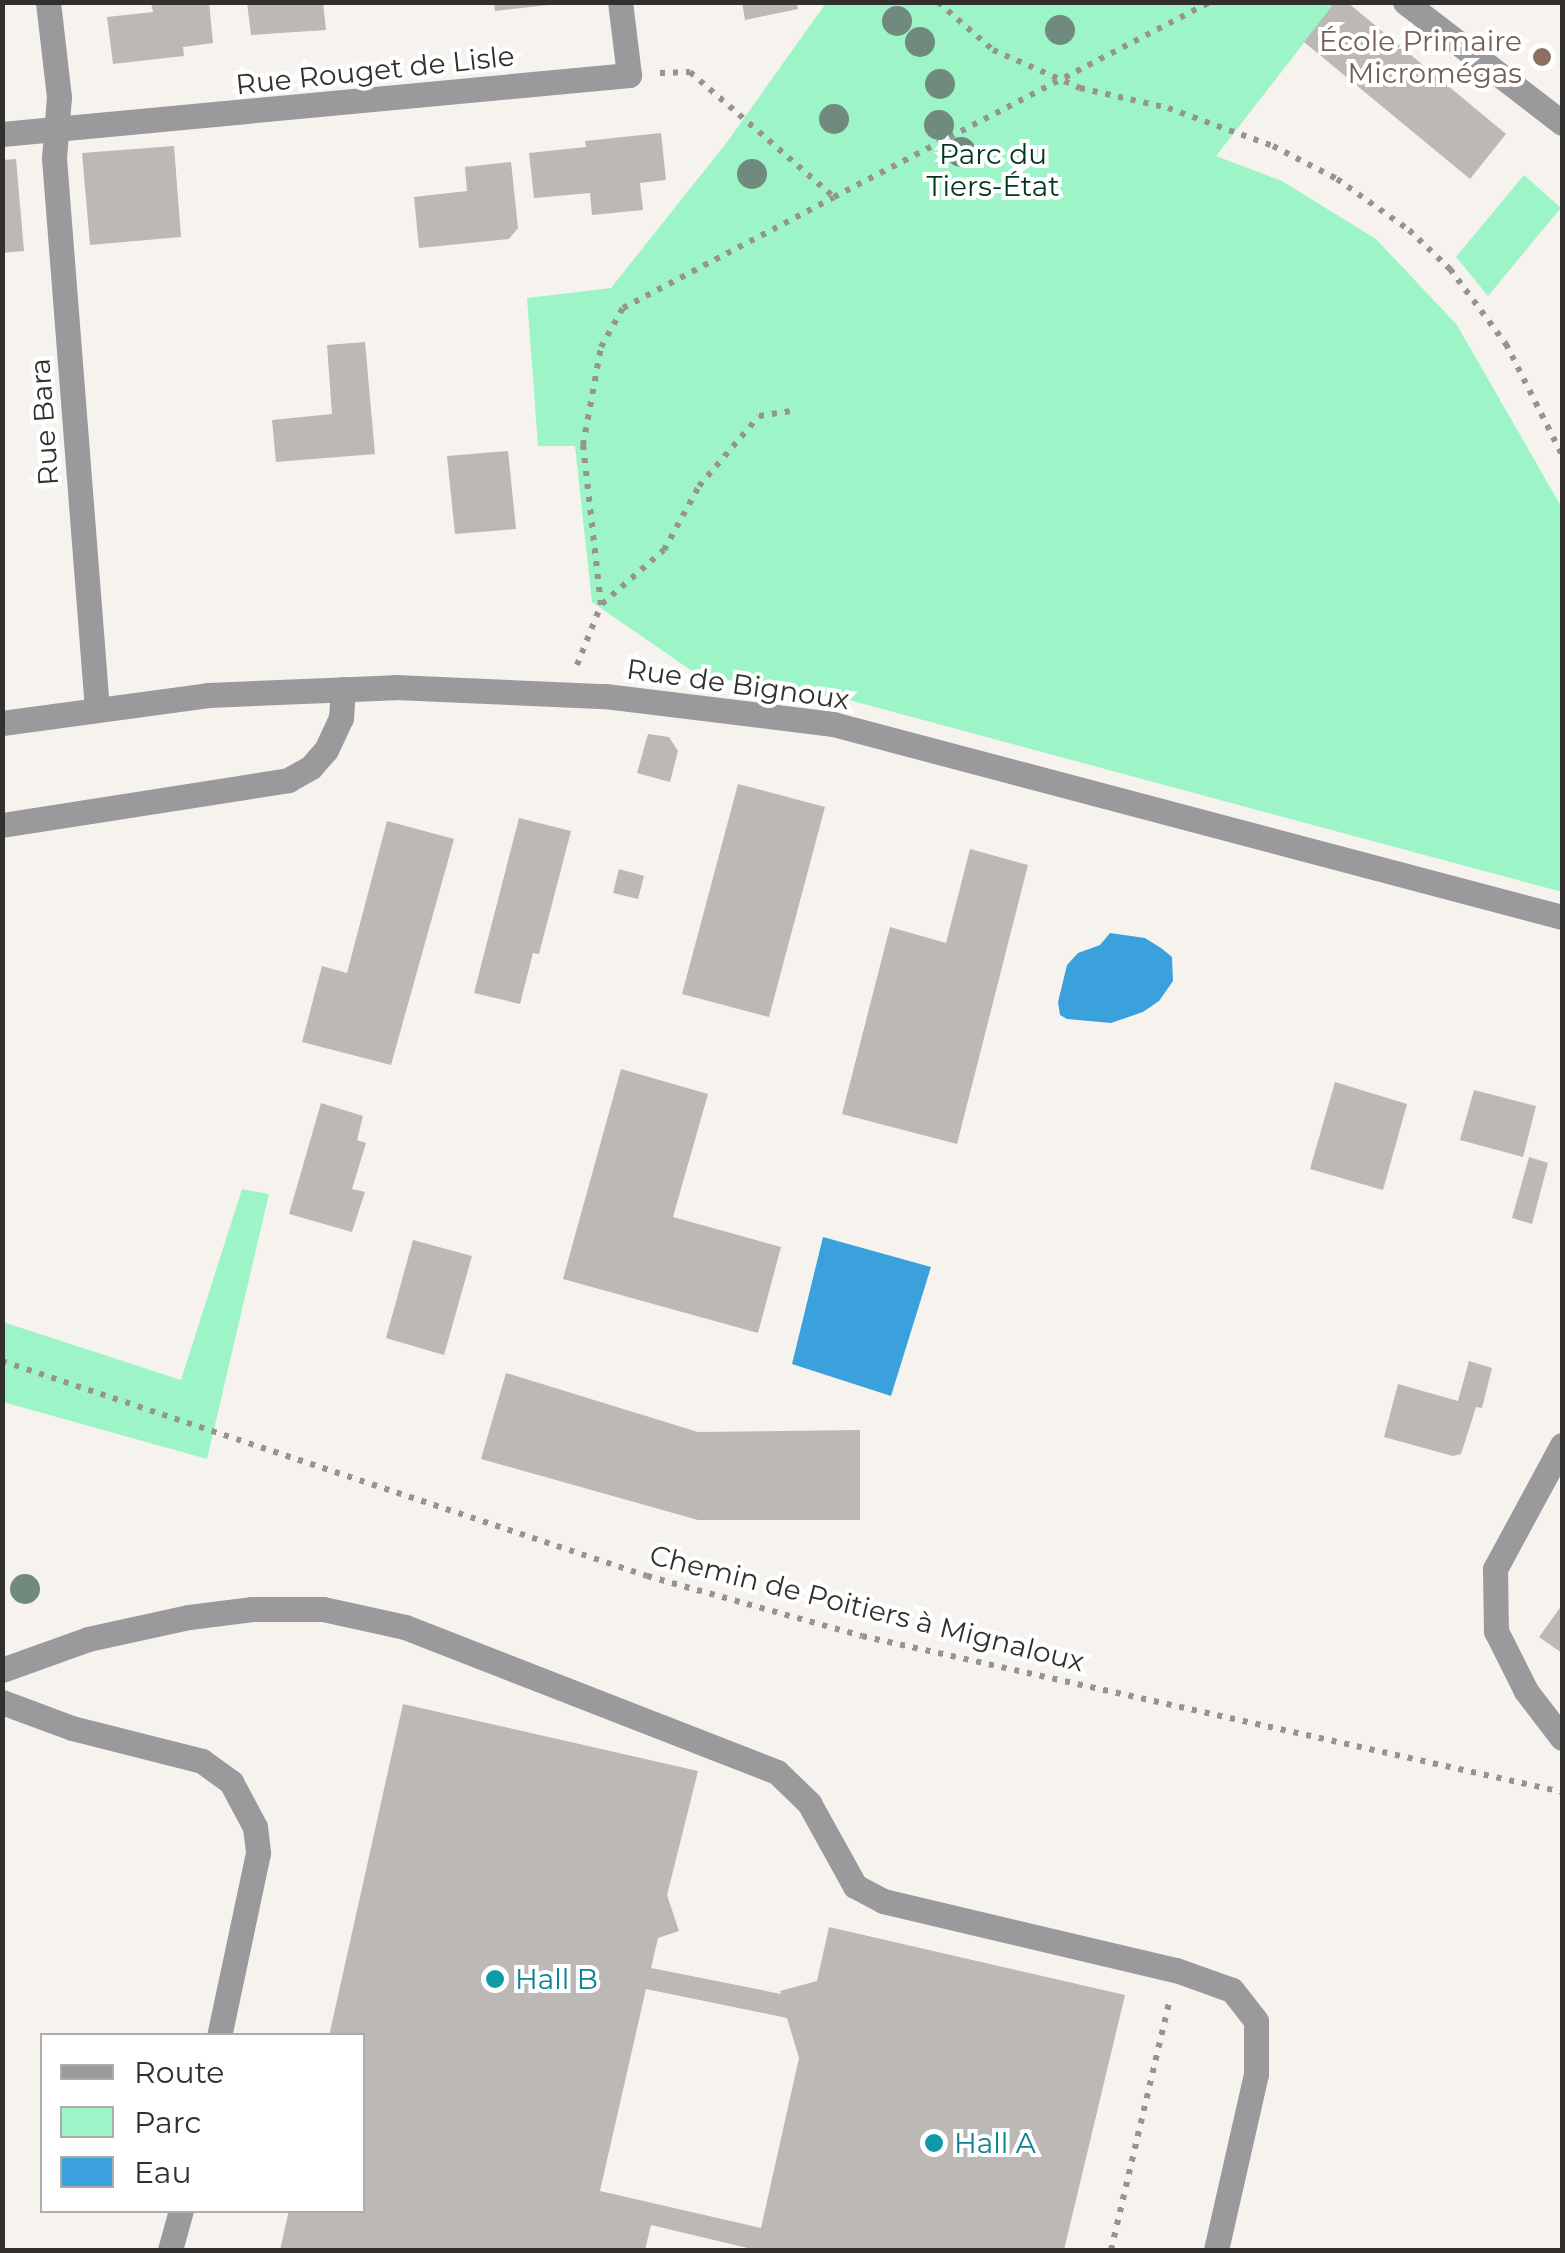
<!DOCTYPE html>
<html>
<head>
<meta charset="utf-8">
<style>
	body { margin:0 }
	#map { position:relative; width:1565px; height:2253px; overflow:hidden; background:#f6f3ef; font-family:Montserrat,sans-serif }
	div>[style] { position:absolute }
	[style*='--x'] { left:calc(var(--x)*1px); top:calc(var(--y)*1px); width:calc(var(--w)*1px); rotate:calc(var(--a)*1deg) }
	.green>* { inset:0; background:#9df5c7 }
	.water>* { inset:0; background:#3aa1dc }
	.building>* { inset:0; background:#bbb8b5 }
	.path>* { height:6px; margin-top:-3px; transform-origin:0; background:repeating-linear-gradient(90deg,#969491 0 5px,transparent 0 13px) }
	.minor>* { height:25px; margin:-12.5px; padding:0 12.5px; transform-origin:12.5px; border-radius:12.5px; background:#9a999b }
	.trees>* { width:30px; height:30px; margin:-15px; border-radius:50%; background:#708a7e }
	.dots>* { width:28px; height:28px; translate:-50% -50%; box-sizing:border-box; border:5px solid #fff; border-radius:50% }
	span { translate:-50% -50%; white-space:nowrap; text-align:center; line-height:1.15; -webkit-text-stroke:8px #fff; paint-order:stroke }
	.education-label { font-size:28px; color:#785e54 }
	.right { translate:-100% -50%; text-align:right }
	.street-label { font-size:28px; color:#31302e }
	.park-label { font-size:28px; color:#023521 }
	.culture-label { font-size:28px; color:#0d838f }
	.left { translate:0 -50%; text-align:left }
	.frame { position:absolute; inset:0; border:5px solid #31302e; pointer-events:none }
	.legend { position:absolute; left:40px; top:2033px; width:325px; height:180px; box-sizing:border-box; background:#fff; border:2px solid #adacab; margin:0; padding:12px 18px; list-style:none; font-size:30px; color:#31302e }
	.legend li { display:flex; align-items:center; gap:20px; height:50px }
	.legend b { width:50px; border:2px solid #adacab }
</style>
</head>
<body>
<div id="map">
	<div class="green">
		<i style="clip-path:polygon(826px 3px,1335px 3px,1216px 156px,1282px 181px,1376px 239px,1457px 325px,1562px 508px,1562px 892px,845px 699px,705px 680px,592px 602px,575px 446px,538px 446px,527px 298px,611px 288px,727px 142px)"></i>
		<i style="clip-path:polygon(1524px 175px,1561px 208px,1488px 296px,1456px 257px)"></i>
		<i style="clip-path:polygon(242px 1189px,269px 1194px,207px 1459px,3px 1402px,3px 1322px,181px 1380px)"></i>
	</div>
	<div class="water">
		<i style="clip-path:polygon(1110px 933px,1145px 938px,1161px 948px,1172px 957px,1173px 981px,1159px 1001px,1143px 1012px,1111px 1023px,1067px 1019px,1060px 1015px,1058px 1002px,1067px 965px,1078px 953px,1100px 945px)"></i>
		<i style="clip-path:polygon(823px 1237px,931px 1267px,891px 1396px,792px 1364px)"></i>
	</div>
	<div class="building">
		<i style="clip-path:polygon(209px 2px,213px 43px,183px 47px,184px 56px,113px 64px,107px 17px,153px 12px,151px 3px)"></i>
		<i style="clip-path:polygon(247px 2px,323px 2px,326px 30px,251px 35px)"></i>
		<i style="clip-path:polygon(494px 2px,548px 2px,548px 5px,495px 11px)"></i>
		<i style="clip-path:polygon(742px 2px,797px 2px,798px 9px,745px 20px)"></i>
		<i style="clip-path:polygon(1335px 2px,1347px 2px,1506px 134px,1470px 179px,1304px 42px)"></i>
		<i style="clip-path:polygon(661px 133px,666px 180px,640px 183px,643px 210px,592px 215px,590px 193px,534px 198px,529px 153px,586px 147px,585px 141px)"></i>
		<i style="clip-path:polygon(174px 146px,181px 237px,90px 245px,82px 153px)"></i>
		<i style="clip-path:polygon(16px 159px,24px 251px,2px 253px,2px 160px)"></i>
		<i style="clip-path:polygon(511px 162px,518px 228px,509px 239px,419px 248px,414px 197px,467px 191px,465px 167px)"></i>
		<i style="clip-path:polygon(365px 342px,375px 454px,276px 462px,272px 420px,332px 414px,327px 345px)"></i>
		<i style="clip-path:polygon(508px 451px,516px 529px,455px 534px,447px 456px)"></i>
		<i style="clip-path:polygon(648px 734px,669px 737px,678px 751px,670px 782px,637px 773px)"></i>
		<i style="clip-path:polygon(738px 784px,825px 807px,769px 1017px,682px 994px)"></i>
		<i style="clip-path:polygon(519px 818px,571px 831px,539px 954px,533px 953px,520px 1004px,474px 993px)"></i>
		<i style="clip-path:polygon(387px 821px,454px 839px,391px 1065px,302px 1042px,322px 966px,347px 973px)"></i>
		<i style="clip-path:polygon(970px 849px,1028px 865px,957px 1144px,842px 1114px,890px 927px,946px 943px)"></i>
		<i style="clip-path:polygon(619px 869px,644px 876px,638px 899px,613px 893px)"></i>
		<i style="clip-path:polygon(621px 1069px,708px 1094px,673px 1217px,781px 1247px,758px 1333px,563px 1279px)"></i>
		<i style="clip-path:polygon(1335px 1082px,1407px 1104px,1383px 1190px,1310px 1169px)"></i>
		<i style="clip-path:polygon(1474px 1090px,1536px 1106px,1523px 1157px,1460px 1140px)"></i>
		<i style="clip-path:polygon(321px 1103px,363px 1116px,357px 1140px,366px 1143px,352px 1189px,365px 1192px,352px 1232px,289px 1214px)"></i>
		<i style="clip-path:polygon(1529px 1157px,1548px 1163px,1532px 1224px,1512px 1218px)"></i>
		<i style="clip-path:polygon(413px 1240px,472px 1256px,444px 1355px,386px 1338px)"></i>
		<i style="clip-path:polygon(1469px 1361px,1492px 1368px,1482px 1408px,1476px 1407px,1461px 1454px,1453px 1456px,1384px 1437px,1398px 1384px,1458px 1401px)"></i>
		<i style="clip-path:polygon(506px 1373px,698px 1432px,860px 1430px,860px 1520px,698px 1520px,481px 1459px)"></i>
		<i style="clip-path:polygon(1562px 1605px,1562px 1653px,1539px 1637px)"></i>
		<i style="clip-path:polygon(evenodd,403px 1704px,698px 1771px,667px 1895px,679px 1931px,658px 1938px,651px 1968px,781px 1994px,780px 1991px,817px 1981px,829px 1927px,1125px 1995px,1064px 2250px,756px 2250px,651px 2225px,645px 2250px,280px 2250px,289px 2210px,362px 2210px,362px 2036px,329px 2036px,403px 1704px,646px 1989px,787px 2018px,799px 2058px,761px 2228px,600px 2191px,646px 1989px)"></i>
	</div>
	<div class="path">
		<i style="--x:938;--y:2;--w:73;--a:41.1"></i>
		<i style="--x:993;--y:50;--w:95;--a:23.6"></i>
		<i style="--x:1080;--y:88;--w:90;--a:12.8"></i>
		<i style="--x:1168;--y:108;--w:112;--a:19.9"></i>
		<i style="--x:1273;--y:146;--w:72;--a:27.3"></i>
		<i style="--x:1337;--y:179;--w:88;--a:35.3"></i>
		<i style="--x:1409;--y:230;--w:57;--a:43.6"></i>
		<i style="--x:1450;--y:269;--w:94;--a:53.3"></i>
		<i style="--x:1506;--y:344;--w:124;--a:63.2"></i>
		<i style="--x:660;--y:73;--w:30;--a:-2"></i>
		<i style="--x:690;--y:72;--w:191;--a:41"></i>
		<i style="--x:834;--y:197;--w:424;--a:-27.4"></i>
		<i style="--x:602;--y:604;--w:82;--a:-41.1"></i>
		<i style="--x:664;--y:550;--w:73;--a:-61.3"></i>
		<i style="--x:699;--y:486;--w:92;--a:-49.4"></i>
		<i style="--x:759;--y:416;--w:37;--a:-9"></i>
		<i style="--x:577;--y:665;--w:65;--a:-68.2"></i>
		<i style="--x:601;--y:605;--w:161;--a:-96.4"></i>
		<i style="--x:583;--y:445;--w:100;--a:-79.6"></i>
		<i style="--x:601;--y:347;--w:45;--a:-60.6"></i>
		<i style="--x:623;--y:308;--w:238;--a:-27.7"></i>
		<i style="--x:2;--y:1361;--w:680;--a:18.43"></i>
		<i style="--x:647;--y:1576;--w:223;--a:15.6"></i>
		<i style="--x:862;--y:1636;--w:717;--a:12.56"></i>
		<i style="--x:1111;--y:2250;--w:254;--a:-76.8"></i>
	</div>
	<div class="minor">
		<i style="--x:48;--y:2;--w:96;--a:83.4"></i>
		<i style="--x:59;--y:97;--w:61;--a:94.7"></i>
		<i style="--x:54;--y:158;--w:553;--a:85.54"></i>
		<i style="--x:1405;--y:2;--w:198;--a:37.6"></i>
		<i style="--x:2;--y:134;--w:630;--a:-5.38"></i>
		<i style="--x:629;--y:75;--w:74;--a:-97"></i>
		<i style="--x:2;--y:723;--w:208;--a:-7.7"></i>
		<i style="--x:208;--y:695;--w:187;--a:-2.4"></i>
		<i style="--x:395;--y:687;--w:210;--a:2.5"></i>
		<i style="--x:605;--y:696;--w:230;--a:7"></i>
		<i style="--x:833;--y:724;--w:754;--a:14.83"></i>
		<i style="--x:2;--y:825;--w:290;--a:-8.9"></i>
		<i style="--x:288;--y:780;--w:26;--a:-29"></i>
		<i style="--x:311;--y:767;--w:23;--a:-49"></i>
		<i style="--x:326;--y:750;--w:35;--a:-65"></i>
		<i style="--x:341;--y:718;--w:29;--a:-86"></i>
		<i style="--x:1562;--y:1445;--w:141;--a:118.4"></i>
		<i style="--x:1495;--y:1569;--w:62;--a:89.1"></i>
		<i style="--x:1496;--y:1631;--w:67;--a:63.4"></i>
		<i style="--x:1526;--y:1691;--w:59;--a:52.5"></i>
		<i style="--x:2;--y:1670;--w:91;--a:-19.8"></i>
		<i style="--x:88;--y:1639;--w:103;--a:-12.3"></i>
		<i style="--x:189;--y:1617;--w:64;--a:-7.2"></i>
		<i style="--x:252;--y:1609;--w:71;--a:0"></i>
		<i style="--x:323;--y:1609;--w:84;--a:12.4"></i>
		<i style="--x:405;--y:1627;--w:399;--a:21.3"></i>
		<i style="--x:777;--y:1772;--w:45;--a:44.1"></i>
		<i style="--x:809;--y:1803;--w:95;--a:61"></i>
		<i style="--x:855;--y:1886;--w:32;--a:28"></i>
		<i style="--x:883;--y:1901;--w:301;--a:13.3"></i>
		<i style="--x:1176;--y:1970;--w:59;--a:19.7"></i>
		<i style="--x:1232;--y:1990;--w:39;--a:52"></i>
		<i style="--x:1256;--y:2021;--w:53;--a:90"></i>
		<i style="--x:1256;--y:2074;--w:180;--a:102.8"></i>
		<i style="--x:2;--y:1702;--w:75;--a:20.4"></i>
		<i style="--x:72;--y:1728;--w:134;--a:14.2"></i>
		<i style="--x:202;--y:1761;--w:36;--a:36"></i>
		<i style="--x:231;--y:1782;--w:51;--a:61.9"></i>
		<i style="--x:255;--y:1827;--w:26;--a:83"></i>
		<i style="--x:258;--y:1853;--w:187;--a:102"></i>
		<i style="--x:170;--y:2250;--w:41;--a:-74.6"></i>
	</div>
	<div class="trees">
		<i style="left:897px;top:21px"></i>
		<i style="left:1060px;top:30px"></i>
		<i style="left:920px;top:42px"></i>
		<i style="left:940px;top:84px"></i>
		<i style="left:834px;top:119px"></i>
		<i style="left:939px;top:125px"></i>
		<i style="left:961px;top:152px"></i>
		<i style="left:752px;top:174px"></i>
		<i style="left:25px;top:1589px"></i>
	</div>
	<div class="dots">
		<i style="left:1542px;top:57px;background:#8d6e63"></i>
		<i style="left:495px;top:1979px;background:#0f9aa8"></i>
		<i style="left:934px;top:2143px;background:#0f9aa8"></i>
	</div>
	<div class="education-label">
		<span class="right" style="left:1522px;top:57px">École Primaire<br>Micromégas</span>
	</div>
	<div class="street-label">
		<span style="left:375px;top:70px;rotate:-6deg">Rue Rouget de Lisle</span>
		<span style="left:44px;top:422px;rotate:-94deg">Rue Bara</span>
		<span style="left:738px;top:684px;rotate:8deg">Rue de Bignoux</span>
		<span style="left:867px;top:1608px;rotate:14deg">Chemin de Poitiers à Mignaloux</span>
	</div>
	<div class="park-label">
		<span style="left:993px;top:170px">Parc du<br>Tiers-État</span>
	</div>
	<div class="culture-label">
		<span class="left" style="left:515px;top:1979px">Hall B</span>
		<span class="left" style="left:954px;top:2143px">Hall A</span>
	</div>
	<div class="frame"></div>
	<ul class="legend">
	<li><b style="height:12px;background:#9a999b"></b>Route</li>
	<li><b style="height:28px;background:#9df5c7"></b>Parc</li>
	<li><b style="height:28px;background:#3aa1dc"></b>Eau</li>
	</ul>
</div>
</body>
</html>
